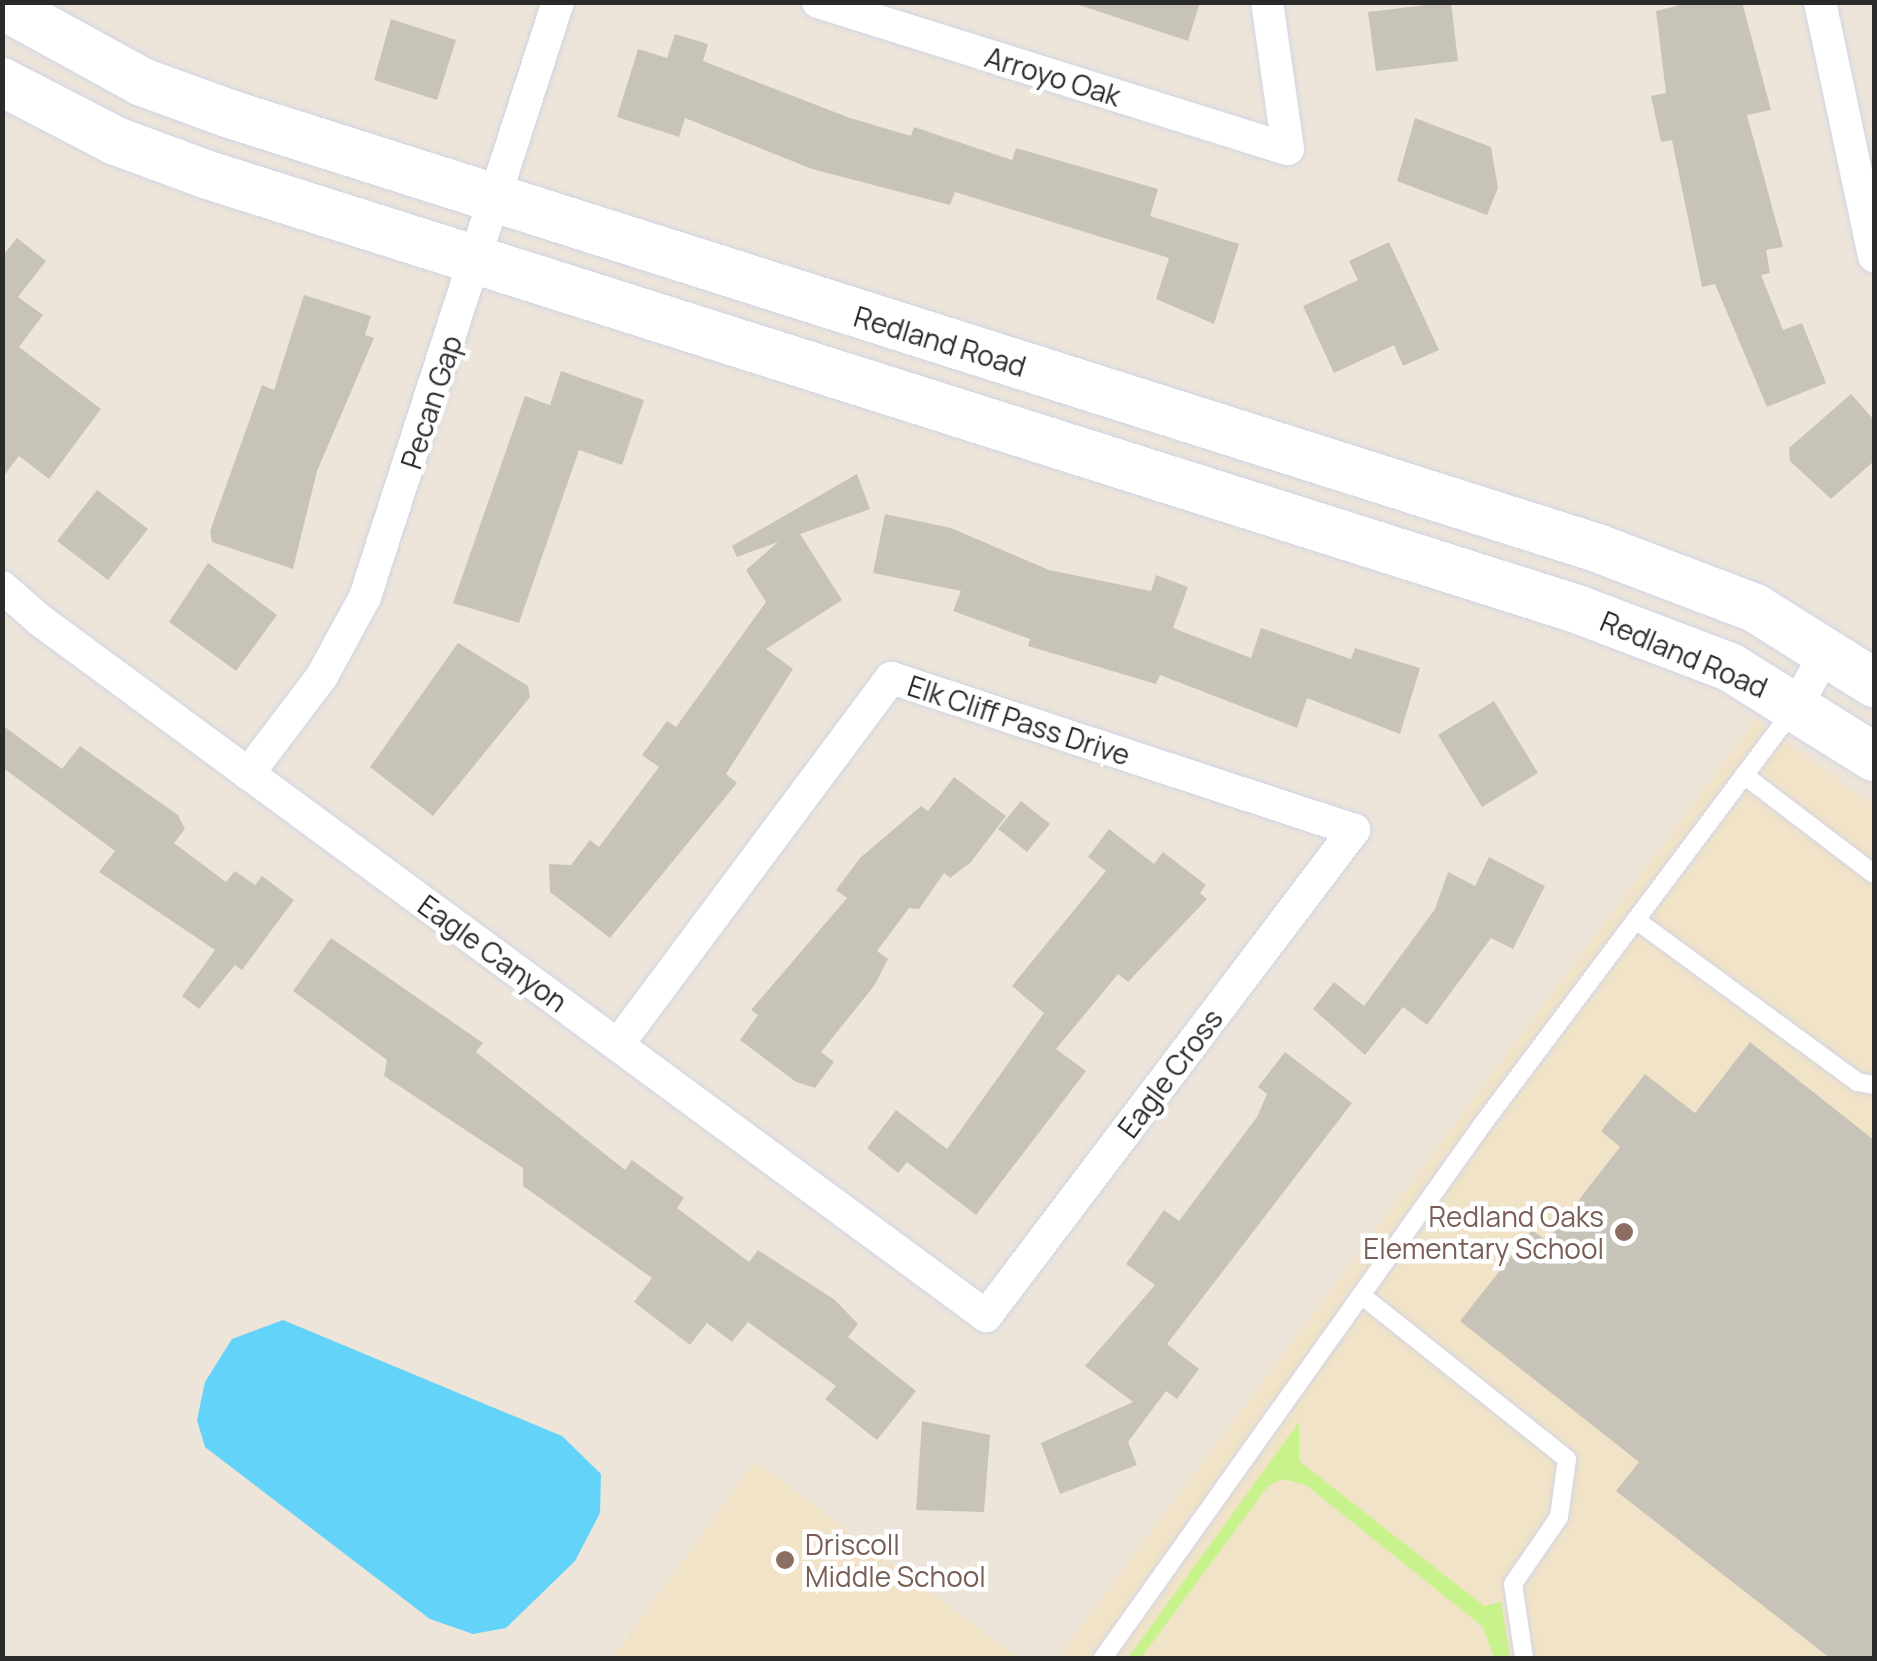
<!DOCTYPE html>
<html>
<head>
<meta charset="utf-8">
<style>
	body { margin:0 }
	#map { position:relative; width:1877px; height:1661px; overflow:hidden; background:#ede5da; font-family:Manrope,sans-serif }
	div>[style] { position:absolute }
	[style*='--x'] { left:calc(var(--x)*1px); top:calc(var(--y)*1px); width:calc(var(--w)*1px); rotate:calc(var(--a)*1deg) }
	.education>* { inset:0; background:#f1e3c8 }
	.pitch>* { inset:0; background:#c8f28c }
	.water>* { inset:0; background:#63d3f9 }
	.building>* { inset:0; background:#c8c3b9 }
	.roads { filter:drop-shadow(0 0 2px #d0d4e4) drop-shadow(0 0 2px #d0d4e4) }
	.service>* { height:18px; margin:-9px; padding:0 9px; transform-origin:9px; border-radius:9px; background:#fff }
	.minor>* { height:32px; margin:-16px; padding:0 16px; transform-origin:16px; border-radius:16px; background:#fff }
	.secondary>* { height:48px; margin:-24px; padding:0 24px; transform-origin:24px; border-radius:24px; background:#fff }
	.dots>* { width:28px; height:28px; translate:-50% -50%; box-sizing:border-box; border:5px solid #fff; border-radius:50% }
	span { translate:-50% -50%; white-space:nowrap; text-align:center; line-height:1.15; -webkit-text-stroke:9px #fff; paint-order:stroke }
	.street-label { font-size:28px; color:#2a2a2a }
	.education-label { font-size:28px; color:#785e54 }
	.right { translate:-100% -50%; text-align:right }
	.left { translate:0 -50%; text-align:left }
	.frame { position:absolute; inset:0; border:5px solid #2a2a2a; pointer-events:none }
</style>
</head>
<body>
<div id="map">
	<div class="education">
		<i style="clip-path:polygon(1756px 719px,1874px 806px,1874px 1658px,1057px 1658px)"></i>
		<i style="clip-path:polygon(755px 1461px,1018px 1658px,612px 1658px)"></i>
	</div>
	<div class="pitch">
		<i style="clip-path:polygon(1299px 1422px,1299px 1461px,1484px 1606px,1501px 1602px,1510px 1658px,1494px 1658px,1483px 1627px,1306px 1485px,1283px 1479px,1268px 1486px,1141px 1658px,1128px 1658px)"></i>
	</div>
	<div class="water">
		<i style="clip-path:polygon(283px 1320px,562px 1436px,601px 1474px,600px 1513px,575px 1561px,506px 1628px,473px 1634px,430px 1619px,205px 1447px,197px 1420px,205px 1382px,232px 1339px)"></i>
	</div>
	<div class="building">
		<i style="clip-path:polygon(1070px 2px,1200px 2px,1188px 41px)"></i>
		<i style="clip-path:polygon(1451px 2px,1458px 61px,1376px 71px,1368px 12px)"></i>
		<i style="clip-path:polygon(1692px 2px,1742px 2px,1771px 110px,1747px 115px,1783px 247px,1766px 250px,1770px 273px,1761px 275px,1783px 330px,1802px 323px,1826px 383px,1767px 407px,1715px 284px,1702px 287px,1672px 140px,1661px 142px,1651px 96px,1666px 93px,1656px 11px)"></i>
		<i style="clip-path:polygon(391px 19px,456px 40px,437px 100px,374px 80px)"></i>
		<i style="clip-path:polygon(675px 34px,708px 44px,703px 61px,850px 118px,911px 136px,914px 127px,1012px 160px,1016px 148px,1158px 189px,1150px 216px,1239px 244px,1214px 324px,1156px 299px,1169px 258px,955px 192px,950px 205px,812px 169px,685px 118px,679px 137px,617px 117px,638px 49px,667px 58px)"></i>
		<i style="clip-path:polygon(1415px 118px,1491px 147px,1498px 188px,1487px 215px,1397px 181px)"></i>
		<i style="clip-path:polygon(17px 238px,46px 261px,18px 297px,43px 315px,19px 347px,101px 409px,49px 479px,19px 456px,2px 478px,2px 257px)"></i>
		<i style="clip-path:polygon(1389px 242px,1439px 350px,1403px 366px,1394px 345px,1334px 373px,1303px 306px,1358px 280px,1349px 261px)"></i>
		<i style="clip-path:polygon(304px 295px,371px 316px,365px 335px,374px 338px,317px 471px,293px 569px,212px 542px,210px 531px,262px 385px,274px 390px)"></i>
		<i style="clip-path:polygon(561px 371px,644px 400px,622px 465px,579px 450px,519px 623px,453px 603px,525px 396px,550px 405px)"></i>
		<i style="clip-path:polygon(1851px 394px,1874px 420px,1874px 461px,1831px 499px,1790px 461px,1789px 448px)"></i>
		<i style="clip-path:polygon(857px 474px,870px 509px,800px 534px,842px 600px,766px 649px,793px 669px,726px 774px,737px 783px,610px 938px,550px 892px,549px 864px,571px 865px,590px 840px,599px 847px,659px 767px,642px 755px,667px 721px,676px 727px,766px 602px,746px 570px,778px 542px,737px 557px,732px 546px)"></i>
		<i style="clip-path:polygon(97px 490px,148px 529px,108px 580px,57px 541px)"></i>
		<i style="clip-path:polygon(885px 514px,951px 528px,1049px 570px,1151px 591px,1156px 575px,1188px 587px,1173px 628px,1251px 658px,1261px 628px,1351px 659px,1355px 648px,1420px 668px,1400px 734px,1307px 698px,1297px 728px,1160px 675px,1156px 684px,1028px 646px,1030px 639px,953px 611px,961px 591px,873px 573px)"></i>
		<i style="clip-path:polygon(208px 563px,277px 615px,236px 671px,169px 622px)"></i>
		<i style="clip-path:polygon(458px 643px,528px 686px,530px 697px,433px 816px,370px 767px)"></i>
		<i style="clip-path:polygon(1494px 701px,1538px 773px,1482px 807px,1438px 735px)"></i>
		<i style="clip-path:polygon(2px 725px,62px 769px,80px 746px,178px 815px,185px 829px,174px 843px,226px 882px,235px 871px,255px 885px,262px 876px,294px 900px,242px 970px,235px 965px,199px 1009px,182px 996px,215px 950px,99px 872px,115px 851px,2px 767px)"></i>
		<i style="clip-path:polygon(954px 777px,1006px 816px,971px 862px,950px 878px,944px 873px,919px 909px,909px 908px,877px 951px,888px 959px,874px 986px,821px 1052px,834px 1062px,815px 1088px,796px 1082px,740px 1040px,758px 1015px,751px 1010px,847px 898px,836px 890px,860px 858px,921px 806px,928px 811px)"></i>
		<i style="clip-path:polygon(1021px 801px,1050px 824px,1027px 852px,998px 829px)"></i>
		<i style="clip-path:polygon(1109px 829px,1154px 864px,1163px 852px,1206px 885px,1200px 893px,1207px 899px,1128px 982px,1118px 974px,1056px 1049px,1086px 1071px,976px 1215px,907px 1162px,898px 1173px,867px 1148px,896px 1110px,947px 1149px,1044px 1013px,1012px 986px,1106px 871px,1088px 857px)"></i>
		<i style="clip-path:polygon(1489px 857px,1545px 886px,1513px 949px,1491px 938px,1427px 1025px,1403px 1007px,1365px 1055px,1313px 1009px,1334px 982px,1364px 1006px,1435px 909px,1448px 872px,1475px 886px)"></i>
		<i style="clip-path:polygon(331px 938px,483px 1043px,476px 1052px,625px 1170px,632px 1160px,684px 1198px,677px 1208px,749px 1262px,758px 1250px,835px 1300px,858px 1324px,848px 1337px,916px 1391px,877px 1440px,825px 1399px,836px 1386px,748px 1322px,732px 1342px,707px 1323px,690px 1345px,634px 1302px,652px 1278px,523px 1186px,523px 1168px,384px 1076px,387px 1060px,293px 991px)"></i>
		<i style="clip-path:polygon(1750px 1042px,1874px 1140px,1874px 1658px,1830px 1658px,1616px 1491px,1639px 1462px,1460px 1321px,1532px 1230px,1547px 1241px,1620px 1147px,1601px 1131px,1645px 1074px,1695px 1113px)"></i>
		<i style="clip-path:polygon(1285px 1052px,1352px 1103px,1167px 1344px,1199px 1369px,1177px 1399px,1166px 1391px,1128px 1442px,1137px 1465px,1060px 1494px,1041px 1443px,1133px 1402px,1085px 1366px,1155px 1285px,1126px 1264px,1164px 1210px,1179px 1221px,1257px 1117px,1267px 1094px,1258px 1087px)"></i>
		<i style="clip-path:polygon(922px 1421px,990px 1435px,984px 1512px,916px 1510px)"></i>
	</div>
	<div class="roads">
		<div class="service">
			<i style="--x:1744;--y:775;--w:163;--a:37.3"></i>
			<i style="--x:1636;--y:920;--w:274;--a:36.2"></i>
			<i style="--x:1857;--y:1082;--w:17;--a:10"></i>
			<i style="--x:1361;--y:1295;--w:263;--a:38.5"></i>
			<i style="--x:1567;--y:1459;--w:59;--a:97.9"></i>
			<i style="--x:1559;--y:1517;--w:81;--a:124.5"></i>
			<i style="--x:1513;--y:1584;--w:75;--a:81.5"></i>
			<i style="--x:1103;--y:1658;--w:654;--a:-54.58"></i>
			<i style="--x:1482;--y:1125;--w:520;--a:-53.13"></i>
		</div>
		<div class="minor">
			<i style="--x:818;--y:2;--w:492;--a:17.4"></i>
			<i style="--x:1288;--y:149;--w:148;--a:-98.1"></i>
			<i style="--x:1820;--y:2;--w:260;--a:78"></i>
			<i style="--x:2;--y:587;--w:52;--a:41.1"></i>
			<i style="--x:41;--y:621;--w:1173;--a:36.33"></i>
			<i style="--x:986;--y:1316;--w:610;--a:-52.87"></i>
			<i style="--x:1354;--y:830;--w:487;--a:-161.8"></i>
			<i style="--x:891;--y:678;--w:457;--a:126.7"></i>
			<i style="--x:1797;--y:705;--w:60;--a:-61.3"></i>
			<i style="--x:248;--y:774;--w:123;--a:-52.9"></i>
			<i style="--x:322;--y:676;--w:90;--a:-61.4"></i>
			<i style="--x:365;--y:597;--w:626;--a:-72.03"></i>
		</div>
		<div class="secondary">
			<i style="--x:2;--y:5;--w:160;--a:28.8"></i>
			<i style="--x:142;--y:82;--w:94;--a:20"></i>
			<i style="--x:230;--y:114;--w:1434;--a:17.61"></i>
			<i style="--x:1597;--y:548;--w:169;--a:20.8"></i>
			<i style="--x:1755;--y:608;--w:141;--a:32.2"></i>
			<i style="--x:2;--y:82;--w:128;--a:27.4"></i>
			<i style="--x:116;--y:141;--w:98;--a:20.3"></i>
			<i style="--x:208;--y:175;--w:1436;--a:17.59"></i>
			<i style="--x:1577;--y:609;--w:164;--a:20.8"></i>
			<i style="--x:1730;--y:667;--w:170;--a:32"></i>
		</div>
	</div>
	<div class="dots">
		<i style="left:1624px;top:1232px;background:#8d6e63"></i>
		<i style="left:785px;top:1560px;background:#8d6e63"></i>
	</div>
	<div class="street-label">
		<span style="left:1053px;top:76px;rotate:17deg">Arroyo Oak</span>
		<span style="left:940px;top:341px;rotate:17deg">Redland Road</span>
		<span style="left:431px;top:402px;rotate:-72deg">Pecan Gap</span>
		<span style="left:1684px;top:654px;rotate:23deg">Redland Road</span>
		<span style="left:1019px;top:720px;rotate:18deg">Elk Cliff Pass Drive</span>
		<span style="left:493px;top:953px;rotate:36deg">Eagle Canyon</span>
		<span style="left:1170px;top:1073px;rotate:-53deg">Eagle Cross</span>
	</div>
	<div class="education-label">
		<span class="right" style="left:1604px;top:1232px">Redland Oaks<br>Elementary School</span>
		<span class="left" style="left:805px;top:1560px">Driscoll<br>Middle School</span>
	</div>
	<div class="frame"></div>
</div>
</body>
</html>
